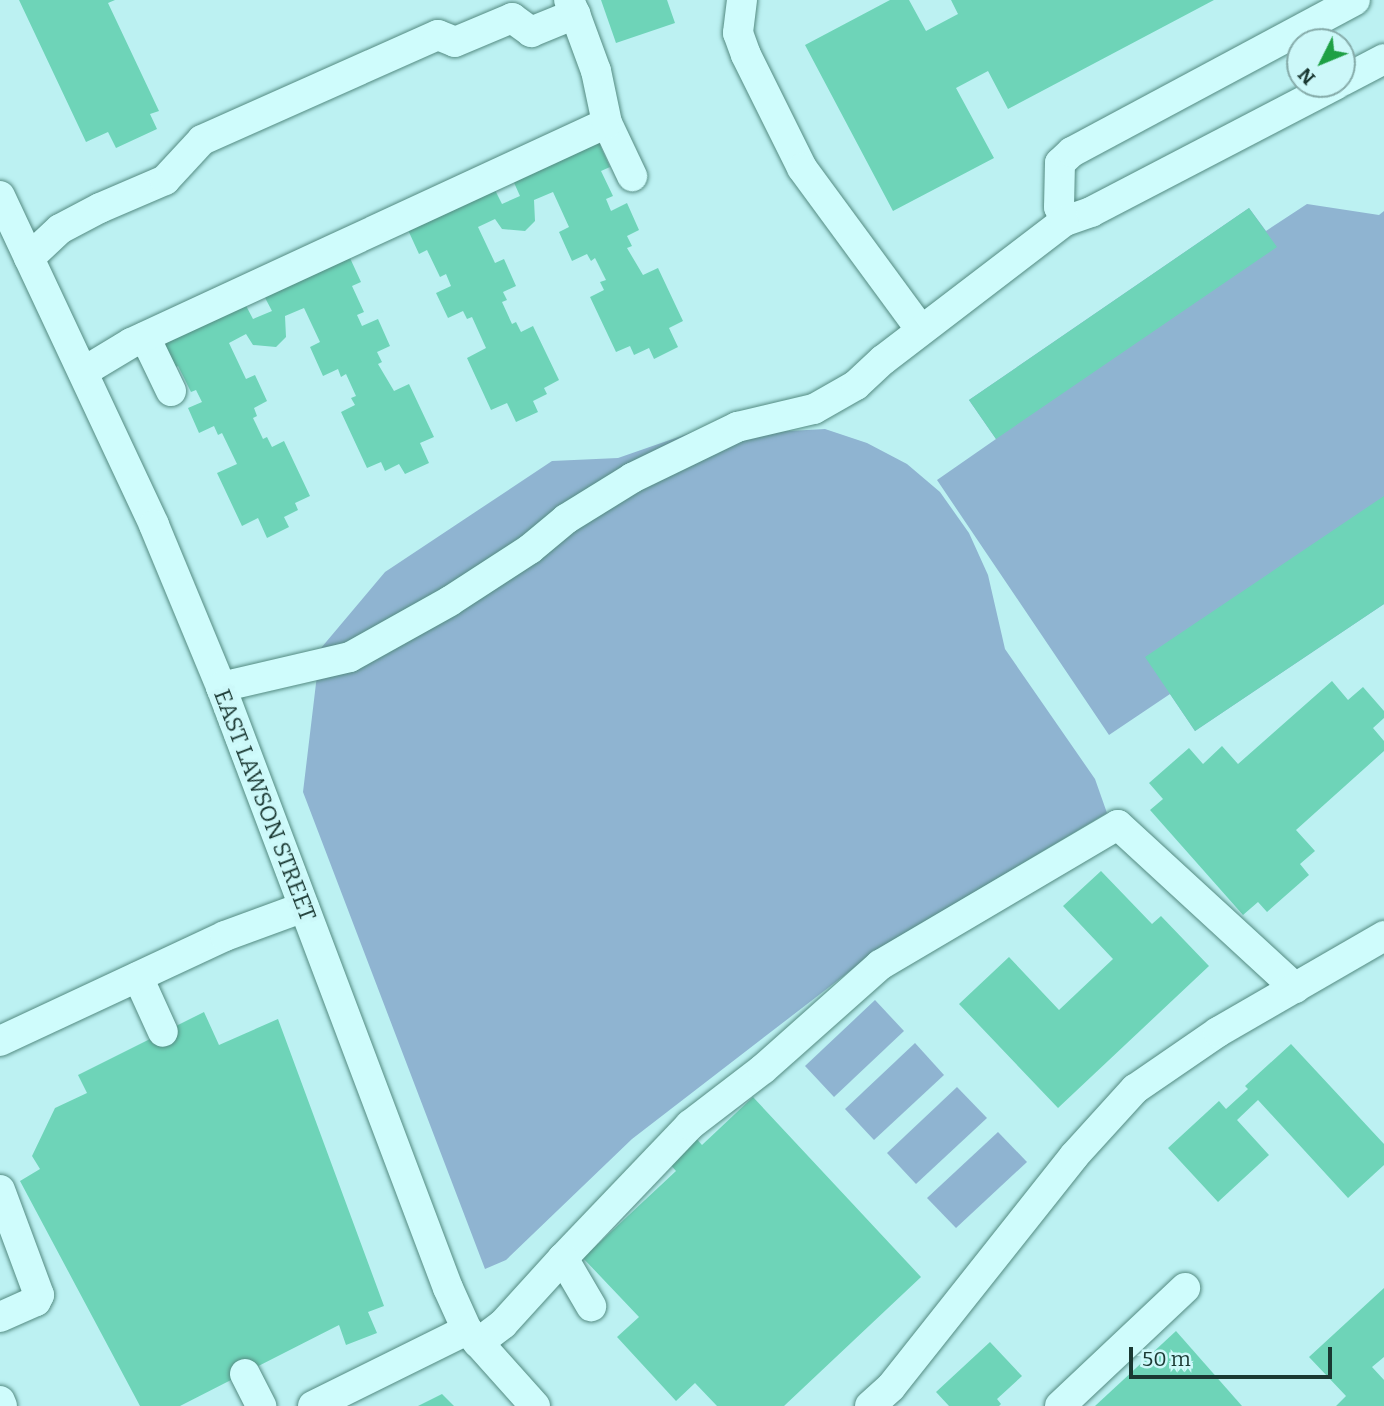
<!DOCTYPE html>
<html>
<head>
<meta charset="utf-8">
<style>
	body { margin:0 }
	#map { position:relative; width:1384px; height:1406px; overflow:hidden; background:#bcf1f2; font-family:Bitter,serif }
	div>[style] { position:absolute }
	[style*='--x'] { left:calc(var(--x)*1px); top:calc(var(--y)*1px); width:calc(var(--w)*1px); rotate:calc(var(--a)*1deg) }
	.green>* { inset:0; background:#8fb4d1 }
	.building>* { inset:0; background:#6ed4b8 }
	.roads { filter:drop-shadow(0 0 2px #548b82) drop-shadow(0 0 2px #548b82) }
	.minor>* { height:30px; margin:-15px; padding:0 15px; transform-origin:15px; border-radius:15px; background:#cffcfc }
	span { translate:-50% -50%; white-space:nowrap; text-align:center; line-height:1.15; -webkit-text-stroke:7px #ccf8f9; paint-order:stroke }
	.street-label { font-size:23px; color:#1a3832 }
	.north { position:absolute; left:1286px; top:28px; width:70px; height:70px; box-sizing:border-box; background:#ccf8f9; border:2px solid #85aba9; border-radius:50%; rotate:227deg; font-size:19px; font-weight:700; line-height:28px; text-align:center; color:#1a3832 }
	.north::after { content:''; display:block; margin:auto; width:24px; height:32px; background:#1ea045; clip-path:polygon(50% 0,100% 100%,50% 72%,0 100%) }
	.scale { position:absolute; left:1129px; top:1347px; width:203px; height:32px; box-sizing:border-box; border:4px solid #1a3832; border-top:0; padding-left:9px; font-size:21px; line-height:24px; white-space:nowrap; color:#1a3832; -webkit-text-stroke:5px #ccf8f9; paint-order:stroke }
</style>
</head>
<body>
<div id="map">
	<div class="green">
		<i style="clip-path:polygon(1307px 204px,1379px 215px,1384px 211px,1384px 604px,1195px 731px,1170px 694px,1109px 735px,937px 480px,996px 439px,969px 400px,1249px 208px,1266px 231px)"></i>
		<i style="clip-path:polygon(762px 408px,770px 432px,825px 429px,867px 443px,907px 464px,940px 492px,969px 533px,988px 575px,1005px 649px,1095px 779px,1107px 813px,876px 951px,632px 1139px,506px 1260px,485px 1269px,303px 792px,317px 675px,316px 654px,385px 572px,552px 461px,618px 458px)"></i>
		<i style="clip-path:polygon(875px 1000px,904px 1031px,834px 1097px,805px 1066px)"></i>
		<i style="clip-path:polygon(915px 1043px,944px 1075px,874px 1140px,845px 1109px)"></i>
		<i style="clip-path:polygon(957px 1087px,987px 1118px,916px 1184px,887px 1153px)"></i>
		<i style="clip-path:polygon(998px 1132px,1027px 1162px,956px 1228px,927px 1198px)"></i>
	</div>
	<div class="building">
		<i style="clip-path:polygon(19px 0,115px 0,108px 3px,159px 111px,150px 114px,157px 129px,116px 148px,108px 132px,86px 142px)"></i>
		<i style="clip-path:polygon(601px 0,667px 0,675px 23px,616px 43px)"></i>
		<i style="clip-path:polygon(890px 0,909px 0,926px 31px,958px 14px,951px 0,1214px 0,1008px 109px,988px 71px,956px 88px,994px 158px,893px 211px,805px 45px)"></i>
		<i style="clip-path:polygon(599px 143px,610px 167px,601px 171px,613px 196px,606px 199px,611px 211px,627px 203px,639px 230px,627px 236px,632px 246px,627px 248px,643px 275px,658px 268px,683px 321px,669px 328px,678px 347px,654px 359px,649px 348px,634px 355px,630px 346px,616px 352px,590px 297px,604px 290px,600px 282px,606px 280px,595px 258px,591px 261px,587px 254px,572px 261px,559px 232px,569px 227px,553px 192px,534px 200px,535px 221px,525px 231px,502px 229px,495px 219px,478px 227px,495px 263px,504px 259px,516px 286px,503px 292px,507px 300px,502px 302px,512px 324px,516px 322px,521px 332px,533px 326px,559px 380px,544px 388px,547px 394px,533px 401px,538px 412px,516px 422px,507px 403px,491px 410px,467px 358px,486px 348px,472px 317px,467px 319px,463px 311px,448px 318px,436px 293px,451px 286px,446px 274px,440px 277px,427px 250px,419px 254px,408px 230px,492px 184px,502px 204px,520px 196px,511px 176px)"></i>
		<i style="clip-path:polygon(1249px 208px,1277px 247px,996px 439px,969px 400px)"></i>
		<i style="clip-path:polygon(350px 258px,361px 282px,352px 286px,364px 312px,357px 315px,362px 326px,378px 319px,390px 346px,377px 352px,382px 362px,378px 364px,394px 391px,409px 384px,434px 437px,420px 443px,429px 463px,405px 474px,399px 464px,385px 471px,381px 462px,367px 468px,341px 412px,355px 405px,351px 398px,356px 396px,346px 374px,341px 377px,338px 369px,323px 376px,310px 347px,320px 342px,304px 308px,285px 316px,286px 337px,276px 347px,253px 345px,246px 334px,229px 343px,246px 379px,255px 375px,267px 401px,254px 408px,257px 416px,253px 418px,263px 439px,267px 437px,272px 447px,284px 441px,310px 496px,295px 503px,298px 510px,284px 517px,289px 527px,267px 538px,258px 518px,242px 526px,217px 473px,237px 464px,222px 433px,218px 435px,214px 426px,199px 433px,188px 408px,202px 402px,196px 390px,191px 392px,178px 366px,170px 370px,159px 345px,243px 300px,253px 319px,272px 311px,262px 292px)"></i>
		<i style="clip-path:polygon(1384px 496px,1384px 604px,1195px 731px,1145px 657px)"></i>
		<i style="clip-path:polygon(1332px 681px,1348px 700px,1363px 687px,1384px 711px,1384px 718px,1373px 728px,1384px 741px,1384px 751px,1296px 830px,1315px 851px,1300px 864px,1309px 875px,1267px 912px,1258px 902px,1243px 915px,1150px 810px,1163px 799px,1149px 783px,1189px 748px,1203px 764px,1222px 746px,1238px 764px)"></i>
		<i style="clip-path:polygon(1101px 871px,1152px 924px,1161px 916px,1209px 966px,1058px 1108px,959px 1004px,1009px 957px,1059px 1010px,1113px 959px,1063px 906px)"></i>
		<i style="clip-path:polygon(204px 1012px,219px 1045px,278px 1019px,384px 1306px,368px 1312px,377px 1333px,346px 1345px,339px 1325px,180px 1406px,140px 1406px,20px 1181px,40px 1169px,32px 1156px,55px 1108px,87px 1093px,78px 1075px)"></i>
		<i style="clip-path:polygon(1291px 1044px,1384px 1144px,1384px 1165px,1348px 1198px,1258px 1100px,1237px 1120px,1269px 1155px,1218px 1202px,1168px 1148px,1219px 1101px,1226px 1109px,1248px 1089px,1245px 1086px)"></i>
		<i style="clip-path:polygon(753px 1097px,921px 1277px,784px 1406px,717px 1406px,695px 1383px,676px 1401px,617px 1337px,639px 1317px,583px 1258px,676px 1171px,667px 1161px,694px 1136px,702px 1145px)"></i>
		<i style="clip-path:polygon(1384px 1288px,1384px 1357px,1372px 1367px,1384px 1380px,1384px 1406px,1336px 1406px,1346px 1396px,1309px 1357px)"></i>
		<i style="clip-path:polygon(1176px 1331px,1242px 1406px,1095px 1406px)"></i>
		<i style="clip-path:polygon(990px 1342px,1022px 1376px,997px 1399px,1001px 1404px,999px 1406px,949px 1406px,936px 1392px)"></i>
		<i style="clip-path:polygon(442px 1394px,454px 1406px,418px 1406px)"></i>
	</div>
	<div class="roads">
		<div class="minor">
			<i style="--x:742;--y:0;--w:33;--a:97"></i>
			<i style="--x:738;--y:33;--w:23;--a:70"></i>
			<i style="--x:746;--y:55;--w:126;--a:63.6"></i>
			<i style="--x:802;--y:168;--w:201;--a:53.7"></i>
			<i style="--x:1342;--y:81;--w:47;--a:-27.6"></i>
			<i style="--x:607;--y:123;--w:59;--a:64.7"></i>
			<i style="--x:0;--y:196;--w:363;--a:64.9"></i>
			<i style="--x:154;--y:525;--w:175;--a:67.5"></i>
			<i style="--x:221;--y:687;--w:642;--a:69.31"></i>
			<i style="--x:448;--y:1288;--w:46;--a:65.7"></i>
			<i style="--x:467;--y:1330;--w:102;--a:48.2"></i>
			<i style="--x:1065;--y:221;--w:15;--a:-113"></i>
			<i style="--x:1059;--y:207;--w:44;--a:-88.7"></i>
			<i style="--x:1060;--y:163;--w:16;--a:-43"></i>
			<i style="--x:1072;--y:152;--w:321;--a:-28.2"></i>
			<i style="--x:29;--y:258;--w:42;--a:-43.1"></i>
			<i style="--x:60;--y:229;--w:45;--a:-27.7"></i>
			<i style="--x:100;--y:208;--w:71;--a:-23.3"></i>
			<i style="--x:165;--y:180;--w:54;--a:-47.2"></i>
			<i style="--x:202;--y:140;--w:258;--a:-24"></i>
			<i style="--x:438;--y:35;--w:18;--a:22"></i>
			<i style="--x:455;--y:42;--w:62;--a:-22.8"></i>
			<i style="--x:512;--y:18;--w:24;--a:36"></i>
			<i style="--x:531;--y:32;--w:48;--a:-22.2"></i>
			<i style="--x:575;--y:14;--w:15;--a:-113"></i>
			<i style="--x:145;--y:337;--w:60;--a:64.3"></i>
			<i style="--x:83;--y:372;--w:56;--a:-31.1"></i>
			<i style="--x:131;--y:343;--w:524;--a:-24.81"></i>
			<i style="--x:607;--y:123;--w:53;--a:-101.9"></i>
			<i style="--x:596;--y:71;--w:61;--a:-110.2"></i>
			<i style="--x:221;--y:687;--w:132;--a:-13.1"></i>
			<i style="--x:350;--y:657;--w:115;--a:-29.2"></i>
			<i style="--x:450;--y:601;--w:95;--a:-33"></i>
			<i style="--x:530;--y:549;--w:47;--a:-39.8"></i>
			<i style="--x:566;--y:519;--w:78;--a:-31.8"></i>
			<i style="--x:632;--y:478;--w:117;--a:-25.9"></i>
			<i style="--x:737;--y:427;--w:79;--a:-13.2"></i>
			<i style="--x:814;--y:409;--w:48;--a:-29.7"></i>
			<i style="--x:856;--y:385;--w:37;--a:-43"></i>
			<i style="--x:883;--y:360;--w:229;--a:-37.4"></i>
			<i style="--x:1065;--y:221;--w:28;--a:-19"></i>
			<i style="--x:1091;--y:212;--w:277;--a:-27.5"></i>
			<i style="--x:138;--y:977;--w:60;--a:65.6"></i>
			<i style="--x:0;--y:1041;--w:248;--a:-25"></i>
			<i style="--x:225;--y:936;--w:84;--a:-20.2"></i>
			<i style="--x:0;--y:1190;--w:112;--a:69.6"></i>
			<i style="--x:39;--y:1295;--w:7;--a:117"></i>
			<i style="--x:36;--y:1301;--w:39;--a:156"></i>
			<i style="--x:563;--y:1258;--w:184;--a:-46.3"></i>
			<i style="--x:690;--y:1125;--w:92;--a:-37.5"></i>
			<i style="--x:763;--y:1069;--w:157;--a:-41.6"></i>
			<i style="--x:880;--y:965;--w:276;--a:-30.5"></i>
			<i style="--x:1118;--y:825;--w:241;--a:42.6"></i>
			<i style="--x:478;--y:1343;--w:31;--a:-37"></i>
			<i style="--x:503;--y:1324;--w:89;--a:-47.7"></i>
			<i style="--x:563;--y:1258;--w:56;--a:59.7"></i>
			<i style="--x:245;--y:1374;--w:36;--a:63"></i>
			<i style="--x:0;--y:1401;--w:5;--a:68"></i>
			<i style="--x:313;--y:1406;--w:172;--a:-26.3"></i>
			<i style="--x:870;--y:1406;--w:28;--a:-42"></i>
			<i style="--x:891;--y:1387;--w:295;--a:-51.6"></i>
			<i style="--x:1074;--y:1156;--w:91;--a:-47.7"></i>
			<i style="--x:1135;--y:1089;--w:101;--a:-34.5"></i>
			<i style="--x:1218;--y:1032;--w:192;--a:-30"></i>
			<i style="--x:1060;--y:1406;--w:172;--a:-43.3"></i>
		</div>
	</div>
	<div class="street-label">
		<span style="left:265px;top:805px;rotate:69deg">EAST LAWSON STREET</span>
	</div>
	<div class="north">N</div>
	<div class="scale">50 m</div>
</div>
</body>
</html>
